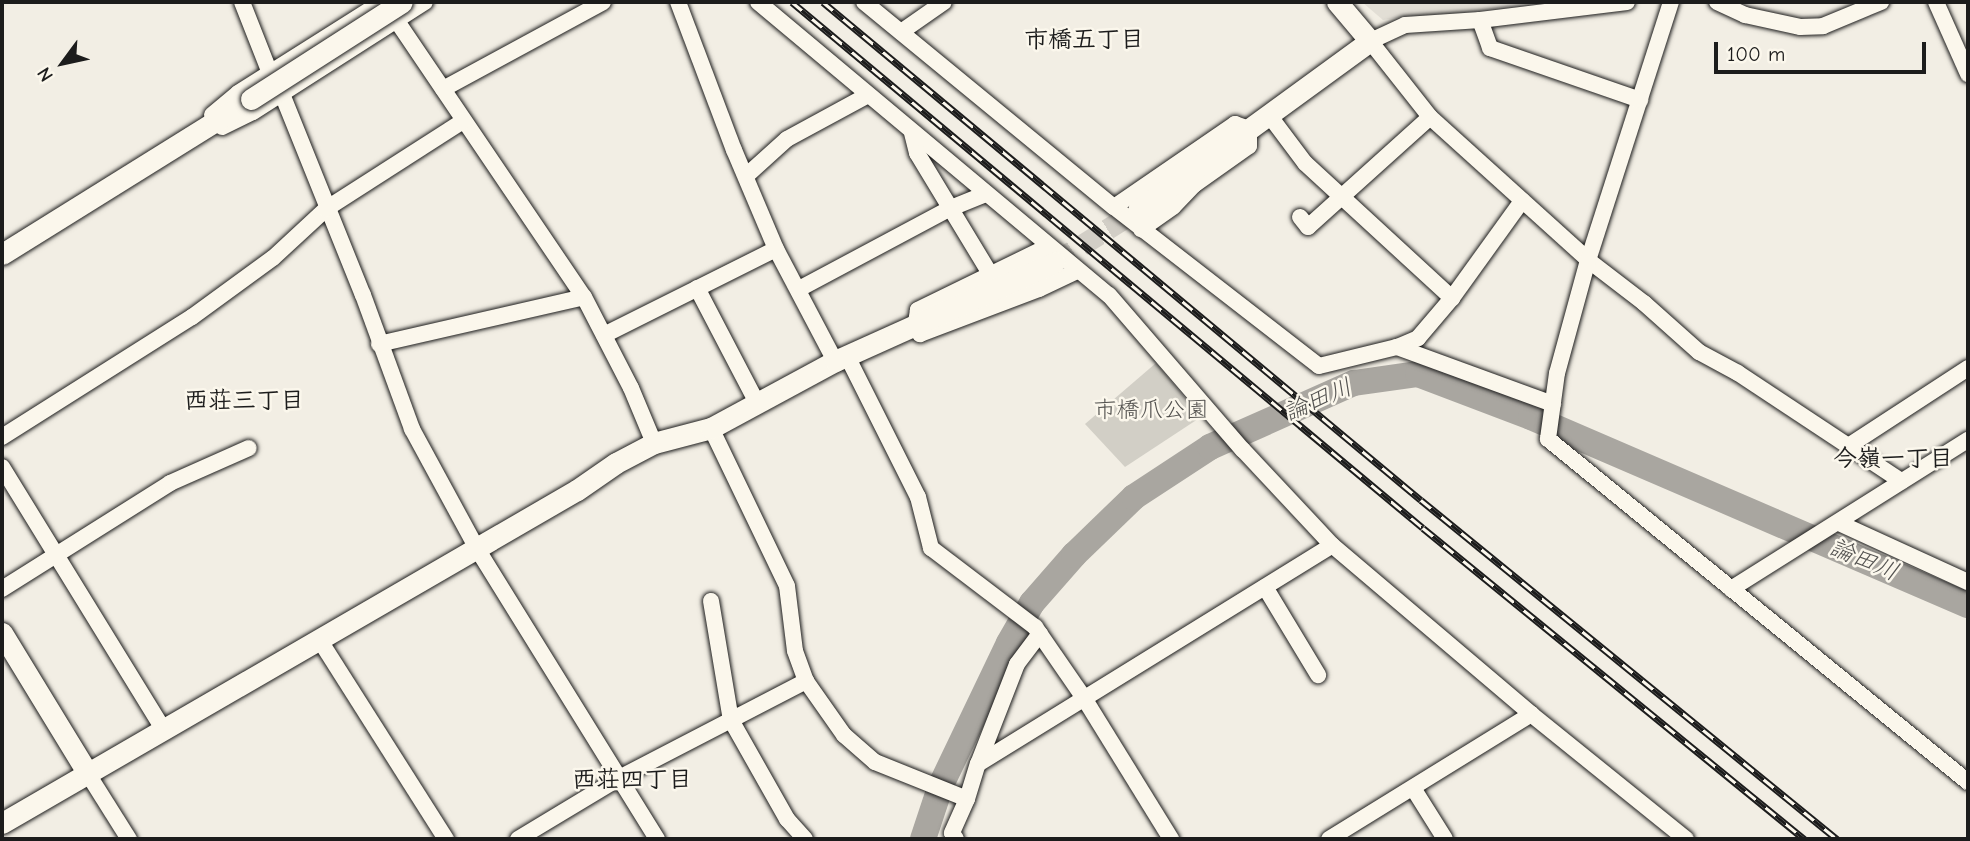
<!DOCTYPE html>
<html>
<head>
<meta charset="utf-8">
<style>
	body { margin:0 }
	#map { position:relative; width:1970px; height:841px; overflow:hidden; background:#f2eee4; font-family:"Comic Neue","Klee One",sans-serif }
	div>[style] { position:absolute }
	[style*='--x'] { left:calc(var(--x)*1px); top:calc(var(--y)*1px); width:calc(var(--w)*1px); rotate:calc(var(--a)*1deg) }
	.built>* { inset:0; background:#e2ded5 }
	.green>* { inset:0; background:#d2cfc6 }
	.river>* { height:26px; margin:-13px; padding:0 13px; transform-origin:13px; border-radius:13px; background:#a9a6a0 }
	.secondary-tunnel>* { height:21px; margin-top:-10.5px; transform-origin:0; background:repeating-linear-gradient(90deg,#d2cec6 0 21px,transparent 0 31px) }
	.roads { filter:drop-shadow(0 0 2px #1c1c1c) drop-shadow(0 0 2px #1c1c1c) }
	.street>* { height:16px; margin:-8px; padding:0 8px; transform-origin:8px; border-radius:8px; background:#fbf7ec }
	.secondary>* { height:21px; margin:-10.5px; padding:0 10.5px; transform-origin:10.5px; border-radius:10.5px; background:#fbf7ec }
	.rail>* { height:7px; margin-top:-3.5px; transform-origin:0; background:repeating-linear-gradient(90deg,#fbf7ec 0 13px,#1c1c1c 0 26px); box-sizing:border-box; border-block:2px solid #1c1c1c }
	.bridges { filter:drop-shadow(0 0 2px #1c1c1c) drop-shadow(0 0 2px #1c1c1c) }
	.secondary-bridge>* { height:21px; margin:-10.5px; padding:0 10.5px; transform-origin:10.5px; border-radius:10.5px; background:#fbf7ec }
	span { translate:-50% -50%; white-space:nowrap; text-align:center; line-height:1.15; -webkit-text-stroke:5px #fbf7ec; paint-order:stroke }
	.park-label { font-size:23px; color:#53524f }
	.neighbourhood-label { font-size:24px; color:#1c1c1c; font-weight:700 }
	.water-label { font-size:24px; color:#545351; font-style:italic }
	.frame { position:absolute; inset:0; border:4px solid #1c1c1c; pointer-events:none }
	.north { position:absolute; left:28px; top:28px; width:70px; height:70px; -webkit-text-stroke:5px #fbf7ec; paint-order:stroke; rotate:237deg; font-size:19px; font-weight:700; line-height:28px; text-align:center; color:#1c1c1c }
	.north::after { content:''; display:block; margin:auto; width:24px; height:32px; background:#1c1c1c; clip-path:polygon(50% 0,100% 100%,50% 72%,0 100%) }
	.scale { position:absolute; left:1714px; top:42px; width:212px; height:32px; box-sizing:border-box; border:4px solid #1c1c1c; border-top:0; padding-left:9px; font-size:21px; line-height:24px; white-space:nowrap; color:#1c1c1c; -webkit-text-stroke:5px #fbf7ec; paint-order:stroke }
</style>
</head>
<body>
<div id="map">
	<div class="built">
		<i style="clip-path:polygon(1362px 2px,1538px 2px,1435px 17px,1401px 17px,1383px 20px)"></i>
	</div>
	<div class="green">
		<i style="clip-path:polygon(1156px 363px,1201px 417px,1125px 467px,1085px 424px)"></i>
	</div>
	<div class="river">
		<i style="--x:923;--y:839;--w:57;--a:-71.6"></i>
		<i style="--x:941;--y:785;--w:157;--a:-64.4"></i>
		<i style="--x:1009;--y:643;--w:46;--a:-60.1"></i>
		<i style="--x:1032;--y:603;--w:64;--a:-48.8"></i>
		<i style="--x:1074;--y:555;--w:83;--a:-44"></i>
		<i style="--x:1134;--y:497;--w:91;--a:-33.3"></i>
		<i style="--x:1210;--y:447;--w:158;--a:-24"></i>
		<i style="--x:1354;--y:383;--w:65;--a:-8"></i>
		<i style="--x:1418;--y:374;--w:121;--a:20.8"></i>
		<i style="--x:1531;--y:417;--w:476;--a:23.3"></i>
	</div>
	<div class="secondary-tunnel">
		<i style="--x:1055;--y:262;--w:98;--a:-32.1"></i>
	</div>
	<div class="roads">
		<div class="street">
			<i style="--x:242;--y:2;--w:76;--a:68.5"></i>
			<i style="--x:384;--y:2;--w:356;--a:55.9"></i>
			<i style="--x:584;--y:297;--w:102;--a:62.7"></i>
			<i style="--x:631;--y:388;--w:60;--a:67.3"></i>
			<i style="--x:678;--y:2;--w:158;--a:69.3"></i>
			<i style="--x:734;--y:150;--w:108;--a:67"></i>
			<i style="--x:776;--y:249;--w:127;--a:62.2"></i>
			<i style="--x:758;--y:2;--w:457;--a:39.9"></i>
			<i style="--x:1109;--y:295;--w:205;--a:49.2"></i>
			<i style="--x:1243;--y:450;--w:130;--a:46.9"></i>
			<i style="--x:1332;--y:545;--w:261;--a:40.3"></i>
			<i style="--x:1531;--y:714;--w:199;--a:38.9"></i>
			<i style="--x:864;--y:2;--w:323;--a:39.4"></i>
			<i style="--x:1114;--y:207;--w:259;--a:37.8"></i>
			<i style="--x:1319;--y:366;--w:80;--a:-13.7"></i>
			<i style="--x:1397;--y:347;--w:23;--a:-23"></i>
			<i style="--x:1418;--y:338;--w:52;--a:-49.6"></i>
			<i style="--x:1452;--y:298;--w:120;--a:-54.2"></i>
			<i style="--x:1627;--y:2;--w:148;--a:173"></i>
			<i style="--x:1480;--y:20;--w:75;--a:176.2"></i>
			<i style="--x:1405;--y:25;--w:38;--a:155"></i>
			<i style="--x:1370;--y:41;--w:97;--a:51.7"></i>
			<i style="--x:1430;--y:117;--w:213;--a:42.1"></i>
			<i style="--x:1588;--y:260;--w:71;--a:37.5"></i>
			<i style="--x:1644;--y:303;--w:74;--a:41.7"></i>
			<i style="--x:1699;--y:352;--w:44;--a:28.3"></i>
			<i style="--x:1738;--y:373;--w:196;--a:33.5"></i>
			<i style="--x:1671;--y:2;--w:271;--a:107.8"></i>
			<i style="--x:1588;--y:260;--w:117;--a:105.3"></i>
			<i style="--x:1557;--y:373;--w:67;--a:97.8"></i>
			<i style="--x:1548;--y:439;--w:542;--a:39.24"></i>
			<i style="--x:1717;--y:2;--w:31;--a:25"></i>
			<i style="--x:1745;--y:15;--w:56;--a:12.3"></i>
			<i style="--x:1800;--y:27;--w:23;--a:-2"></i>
			<i style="--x:1823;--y:26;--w:63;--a:-22.5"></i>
			<i style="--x:1936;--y:2;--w:79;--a:66"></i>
			<i style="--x:1480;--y:20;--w:30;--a:70"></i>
			<i style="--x:1490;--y:48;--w:159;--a:19.1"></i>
			<i style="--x:901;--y:32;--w:52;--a:-34.9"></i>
			<i style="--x:443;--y:89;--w:182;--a:-28.5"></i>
			<i style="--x:282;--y:94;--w:217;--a:68.1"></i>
			<i style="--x:363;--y:295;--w:143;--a:69.9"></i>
			<i style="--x:412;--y:429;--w:134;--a:61.5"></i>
			<i style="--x:476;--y:547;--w:344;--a:58.2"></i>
			<i style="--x:212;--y:115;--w:34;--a:-40"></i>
			<i style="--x:238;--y:93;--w:170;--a:-32.3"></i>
			<i style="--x:1269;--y:115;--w:60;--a:53.1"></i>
			<i style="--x:1305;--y:163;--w:200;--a:42.6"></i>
			<i style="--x:222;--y:127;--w:34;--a:-26"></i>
			<i style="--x:253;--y:112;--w:204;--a:-32.6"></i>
			<i style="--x:912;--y:133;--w:21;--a:76"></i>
			<i style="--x:917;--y:153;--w:143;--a:58.8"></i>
			<i style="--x:746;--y:176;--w:55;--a:-42.1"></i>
			<i style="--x:787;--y:139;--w:92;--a:-28.5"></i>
			<i style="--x:1114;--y:207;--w:147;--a:-34.4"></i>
			<i style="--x:1235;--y:124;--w:15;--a:20"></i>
			<i style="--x:1249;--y:129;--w:17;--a:90"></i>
			<i style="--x:1249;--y:146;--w:67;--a:144.7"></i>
			<i style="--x:1194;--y:185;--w:30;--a:134"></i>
			<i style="--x:1173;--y:207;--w:39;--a:145"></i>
			<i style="--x:1300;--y:217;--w:13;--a:51"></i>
			<i style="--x:1308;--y:227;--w:164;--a:-42"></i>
			<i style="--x:1049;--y:246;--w:146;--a:154"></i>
			<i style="--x:918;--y:310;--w:13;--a:99"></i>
			<i style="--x:916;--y:323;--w:12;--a:70"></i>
			<i style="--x:920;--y:334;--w:127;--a:-20.7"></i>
			<i style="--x:1039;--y:289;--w:42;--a:-25.3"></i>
			<i style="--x:697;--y:288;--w:130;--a:62.4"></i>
			<i style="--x:799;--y:289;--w:172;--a:-28.1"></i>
			<i style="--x:951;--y:208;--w:38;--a:-22"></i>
			<i style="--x:604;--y:335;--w:192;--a:-26.6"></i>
			<i style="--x:379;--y:344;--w:210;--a:-12.9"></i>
			<i style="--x:1397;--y:347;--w:166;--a:20.1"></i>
			<i style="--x:847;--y:356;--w:158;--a:63.3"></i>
			<i style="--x:918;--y:497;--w:53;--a:75.7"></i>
			<i style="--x:931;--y:548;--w:131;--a:37.2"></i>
			<i style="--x:1035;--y:627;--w:86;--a:55.4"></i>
			<i style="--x:1084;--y:698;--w:166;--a:58.3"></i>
			<i style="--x:711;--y:428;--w:175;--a:64.3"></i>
			<i style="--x:787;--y:586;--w:65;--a:83"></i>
			<i style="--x:795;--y:651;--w:32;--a:70"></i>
			<i style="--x:806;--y:681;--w:66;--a:54.9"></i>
			<i style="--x:844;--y:735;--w:41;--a:41.1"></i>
			<i style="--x:875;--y:762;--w:99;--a:21.9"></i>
			<i style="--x:967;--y:799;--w:37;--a:114"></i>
			<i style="--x:952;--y:833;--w:7;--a:56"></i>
			<i style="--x:2;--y:437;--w:225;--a:-32.3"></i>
			<i style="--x:192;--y:317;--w:100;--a:-36.1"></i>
			<i style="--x:273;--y:258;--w:72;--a:-42.8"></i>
			<i style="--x:326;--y:209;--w:163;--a:-32.7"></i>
			<i style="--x:1850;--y:445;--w:141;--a:-33.1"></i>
			<i style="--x:2;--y:467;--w:309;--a:58.4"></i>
			<i style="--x:1839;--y:523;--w:142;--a:24.6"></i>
			<i style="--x:1265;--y:587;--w:103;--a:58.9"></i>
			<i style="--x:2;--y:589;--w:199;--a:-32.2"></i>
			<i style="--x:170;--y:483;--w:86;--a:-23.9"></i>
			<i style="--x:1731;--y:589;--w:280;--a:-32.2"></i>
			<i style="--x:711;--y:601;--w:121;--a:80.5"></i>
			<i style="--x:731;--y:720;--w:114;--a:60.5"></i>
			<i style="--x:787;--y:819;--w:27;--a:48"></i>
			<i style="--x:319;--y:639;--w:237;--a:57.6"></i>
			<i style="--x:978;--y:764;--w:107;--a:-68.7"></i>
			<i style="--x:1017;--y:664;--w:38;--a:-53"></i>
			<i style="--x:88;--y:774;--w:77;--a:57.8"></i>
			<i style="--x:1413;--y:788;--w:60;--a:57.9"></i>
			<i style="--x:967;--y:799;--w:37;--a:-73"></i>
			<i style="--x:978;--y:764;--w:416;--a:-31.7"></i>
			<i style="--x:518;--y:839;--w:118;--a:-31.1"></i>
			<i style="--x:619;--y:778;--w:211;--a:-27.4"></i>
			<i style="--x:1329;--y:839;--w:238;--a:-31.7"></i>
		</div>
		<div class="secondary">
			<i style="--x:1138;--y:210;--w:287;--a:-36.1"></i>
			<i style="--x:1370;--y:41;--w:51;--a:-130.2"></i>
			<i style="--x:2;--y:254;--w:293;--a:-31.9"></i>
			<i style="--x:2;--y:633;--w:165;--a:58.6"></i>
			<i style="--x:2;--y:823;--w:664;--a:-30.08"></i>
			<i style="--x:577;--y:490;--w:47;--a:-34.7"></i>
			<i style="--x:616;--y:463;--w:43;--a:-27.8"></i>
			<i style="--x:654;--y:443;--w:59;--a:-14.7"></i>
			<i style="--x:711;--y:428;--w:141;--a:-28.4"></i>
			<i style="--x:835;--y:361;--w:241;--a:-24.2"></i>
		</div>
	</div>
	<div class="rail">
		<i style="--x:792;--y:2;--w:821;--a:39.81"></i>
		<i style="--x:1423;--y:528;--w:492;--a:39.2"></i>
		<i style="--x:823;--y:2;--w:778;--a:39.79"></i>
		<i style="--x:1421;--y:500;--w:537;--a:39.18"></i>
	</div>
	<div class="bridges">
		<div class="secondary-bridge">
			<i style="--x:251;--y:99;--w:179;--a:-32.7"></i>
		</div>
	</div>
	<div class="park-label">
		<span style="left:1151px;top:410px">市橋爪公園</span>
	</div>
	<div class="neighbourhood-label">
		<span style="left:1084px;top:40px">市橋五丁目</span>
		<span style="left:244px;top:401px">西荘三丁目</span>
		<span style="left:1893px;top:459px">今嶺一丁目</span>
		<span style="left:632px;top:780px">西荘四丁目</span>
	</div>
	<div class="water-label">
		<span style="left:1318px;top:400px;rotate:-23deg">論田川</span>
		<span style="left:1864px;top:560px;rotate:23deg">論田川</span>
	</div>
	<div class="frame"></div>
	<div class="north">N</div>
	<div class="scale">100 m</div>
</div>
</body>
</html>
